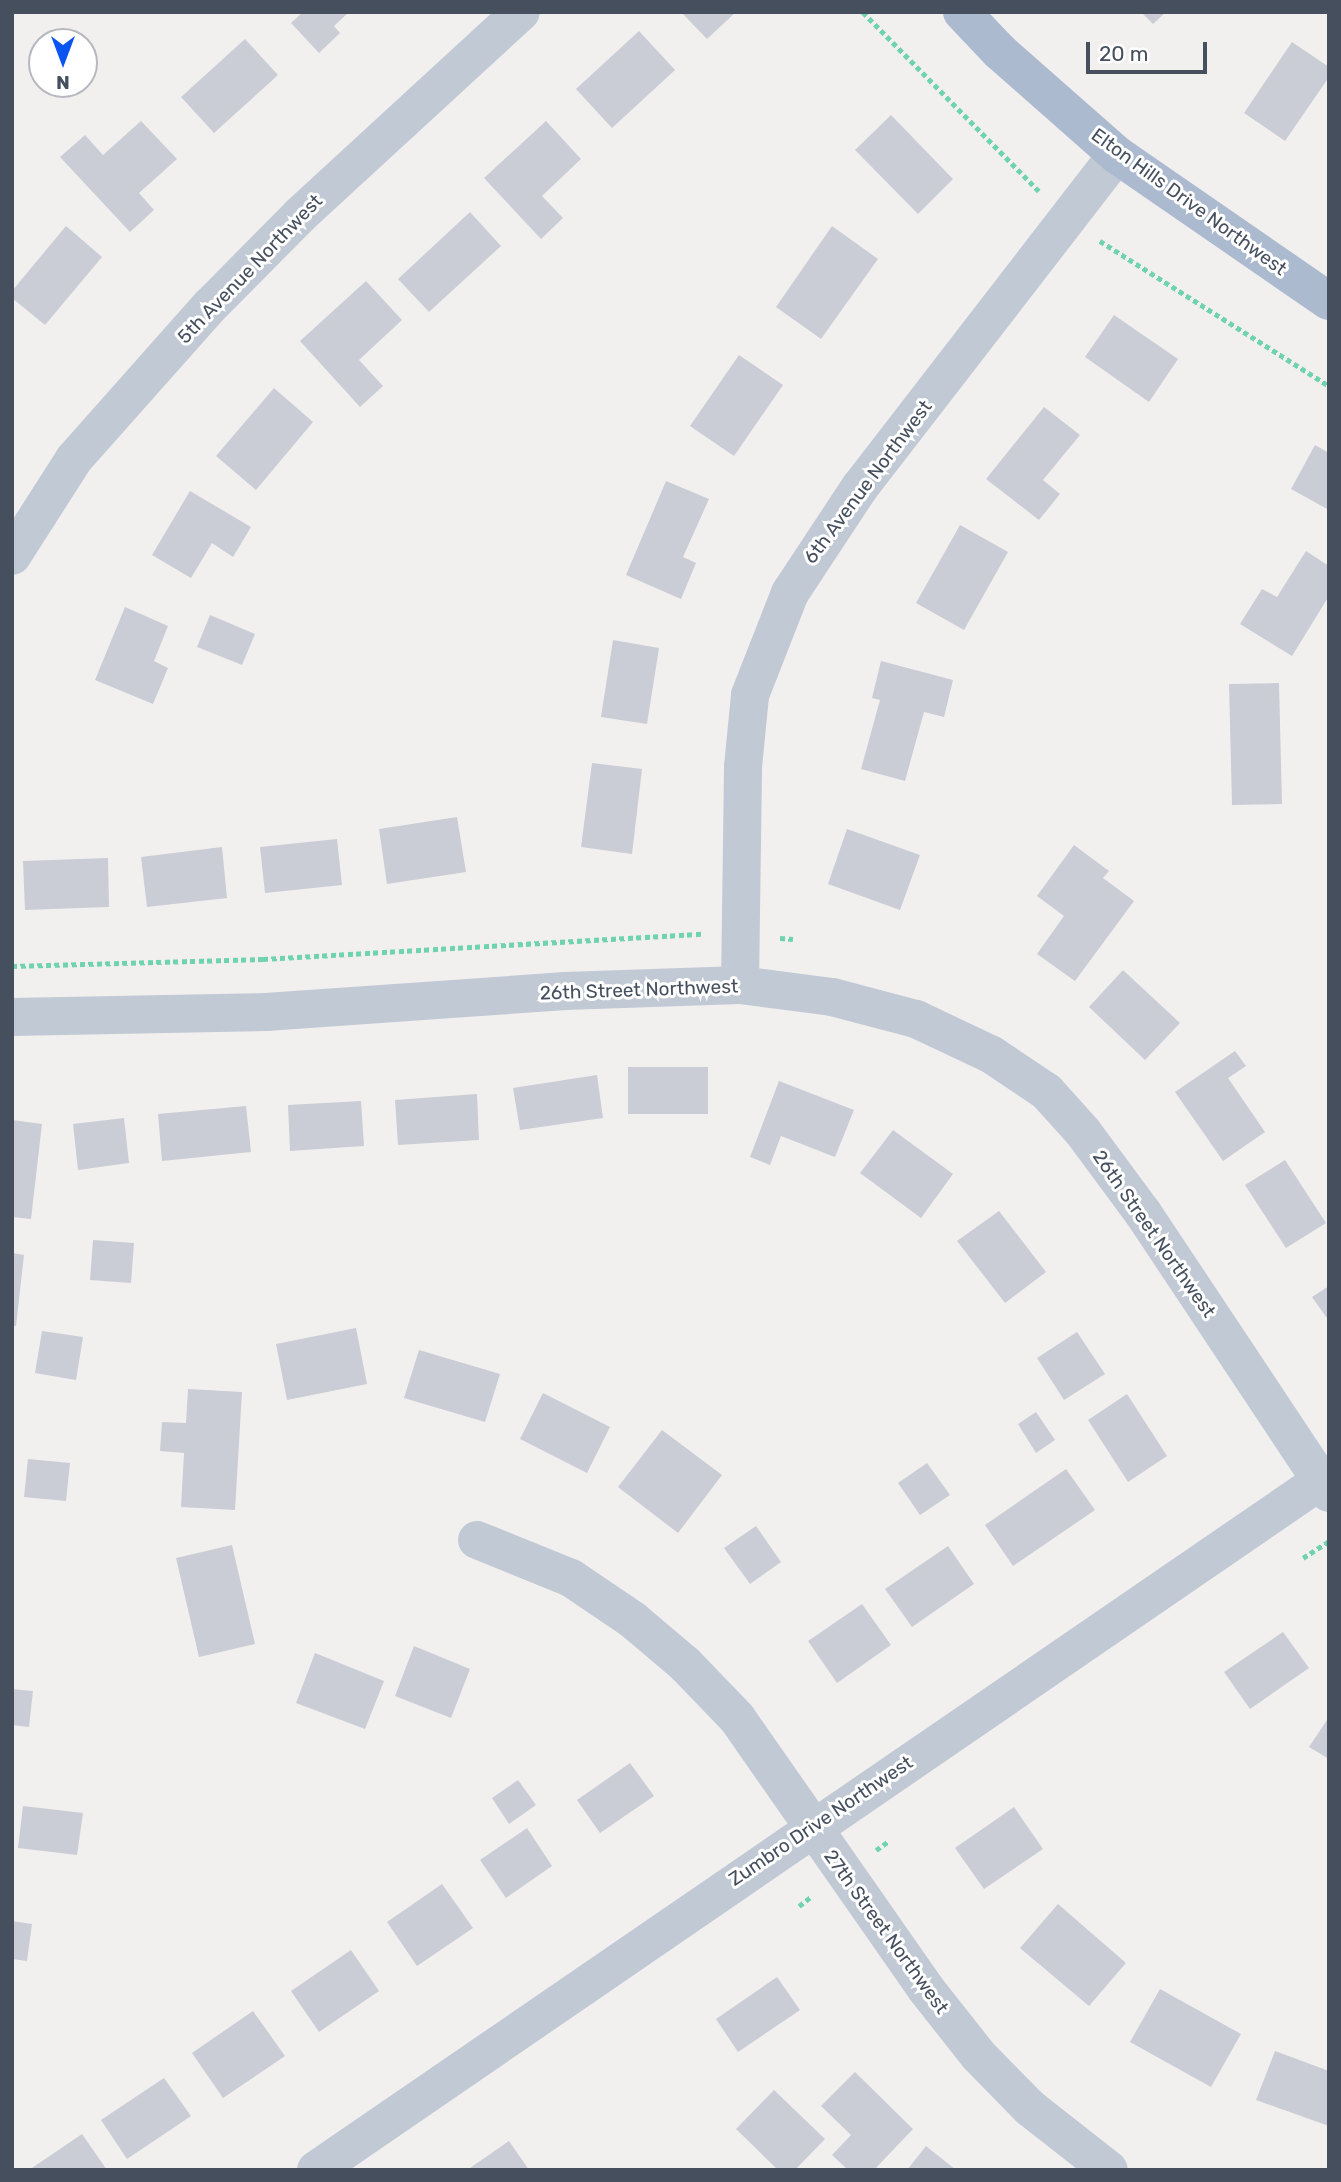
<!DOCTYPE html>
<html>
<head>
<meta charset="utf-8">
<style>
	body { margin:0 }
	#map { position:relative; width:1341px; height:2182px; overflow:hidden; background:#f2efef; font-family:Rubik,sans-serif }
	div>[style] { position:absolute }
	[style*='--x'] { left:calc(var(--x)*1px); top:calc(var(--y)*1px); width:calc(var(--w)*1px); rotate:calc(var(--a)*1deg) }
	.building>* { inset:0; background:#cacdd5 }
	.path>* { height:4.5px; margin-top:-2.25px; transform-origin:0; background:repeating-linear-gradient(90deg,#6fd4ae 0 5px,transparent 0 8.5px) }
	.minor>* { height:38px; margin:-19px; padding:0 19px; transform-origin:19px; border-radius:19px; background:#c1c9d5 }
	.major>* { height:38px; margin:-19px; padding:0 19px; transform-origin:19px; border-radius:19px; background:#acbad0 }
	span { translate:-50% -50%; white-space:nowrap; text-align:center; line-height:1.15; -webkit-text-stroke:6px #fff; paint-order:stroke }
	.street-label { font-size:19px; color:#454f5e }
	.frame { position:absolute; inset:0; border:14px solid #454f5e; pointer-events:none }
	.north { position:absolute; left:28px; top:28px; width:70px; height:70px; box-sizing:border-box; background:#fff; border:2px solid #b5b9bf; border-radius:50%; rotate:180deg; font-size:19px; font-weight:700; line-height:28px; text-align:center; color:#454f5e }
	.north::after { content:''; display:block; margin:auto; width:24px; height:32px; background:#0a54f1; clip-path:polygon(50% 0,100% 100%,50% 72%,0 100%) }
	.scale { position:absolute; left:1086px; top:42px; width:121px; height:32px; box-sizing:border-box; border:4px solid #454f5e; border-top:0; padding-left:9px; font-size:21px; line-height:24px; white-space:nowrap; color:#454f5e; -webkit-text-stroke:5px #fff; paint-order:stroke }
</style>
</head>
<body>
<div id="map">
	<div class="building">
		<i style="clip-path:polygon(303px 12px,349px 12px,334px 26px,340px 33px,319px 53px,291px 23px)"></i>
		<i style="clip-path:polygon(681px 12px,736px 12px,707px 39px)"></i>
		<i style="clip-path:polygon(1141px 12px,1166px 12px,1153px 24px)"></i>
		<i style="clip-path:polygon(639px 31px,675px 70px,612px 128px,576px 89px)"></i>
		<i style="clip-path:polygon(245px 39px,278px 75px,214px 133px,181px 97px)"></i>
		<i style="clip-path:polygon(1292px 42px,1329px 67px,1329px 77px,1285px 141px,1244px 113px)"></i>
		<i style="clip-path:polygon(891px 115px,953px 179px,918px 214px,855px 150px)"></i>
		<i style="clip-path:polygon(141px 121px,177px 159px,139px 193px,154px 210px,130px 232px,60px 157px,85px 135px,103px 155px)"></i>
		<i style="clip-path:polygon(546px 121px,581px 159px,542px 196px,563px 218px,541px 239px,484px 178px)"></i>
		<i style="clip-path:polygon(470px 212px,501px 246px,429px 312px,398px 279px)"></i>
		<i style="clip-path:polygon(66px 226px,102px 257px,45px 325px,12px 298px,12px 291px)"></i>
		<i style="clip-path:polygon(832px 226px,878px 259px,821px 339px,776px 307px)"></i>
		<i style="clip-path:polygon(366px 281px,402px 320px,359px 360px,383px 386px,360px 407px,300px 341px)"></i>
		<i style="clip-path:polygon(1114px 315px,1178px 359px,1149px 402px,1085px 357px)"></i>
		<i style="clip-path:polygon(739px 355px,783px 385px,734px 456px,690px 426px)"></i>
		<i style="clip-path:polygon(274px 388px,313px 422px,256px 490px,216px 456px)"></i>
		<i style="clip-path:polygon(1044px 407px,1080px 435px,1043px 480px,1060px 494px,1039px 520px,986px 479px)"></i>
		<i style="clip-path:polygon(1315px 445px,1329px 453px,1329px 510px,1291px 489px)"></i>
		<i style="clip-path:polygon(666px 481px,709px 499px,683px 557px,696px 563px,681px 599px,626px 575px)"></i>
		<i style="clip-path:polygon(190px 491px,251px 527px,233px 557px,212px 543px,191px 578px,152px 555px)"></i>
		<i style="clip-path:polygon(960px 525px,1008px 552px,964px 630px,916px 603px)"></i>
		<i style="clip-path:polygon(1306px 551px,1329px 566px,1329px 596px,1292px 656px,1240px 624px,1262px 589px,1277px 597px)"></i>
		<i style="clip-path:polygon(125px 607px,168px 626px,154px 661px,168px 668px,153px 704px,95px 680px)"></i>
		<i style="clip-path:polygon(210px 615px,255px 634px,242px 665px,197px 647px)"></i>
		<i style="clip-path:polygon(613px 640px,659px 648px,647px 724px,601px 717px)"></i>
		<i style="clip-path:polygon(881px 661px,953px 680px,944px 717px,924px 712px,905px 781px,861px 769px,880px 700px,872px 698px)"></i>
		<i style="clip-path:polygon(1279px 683px,1282px 804px,1232px 805px,1229px 684px)"></i>
		<i style="clip-path:polygon(592px 763px,642px 769px,632px 854px,581px 847px)"></i>
		<i style="clip-path:polygon(457px 817px,466px 872px,387px 884px,379px 829px)"></i>
		<i style="clip-path:polygon(847px 829px,920px 855px,900px 910px,828px 884px)"></i>
		<i style="clip-path:polygon(337px 839px,342px 885px,265px 893px,260px 847px)"></i>
		<i style="clip-path:polygon(1074px 845px,1109px 871px,1103px 878px,1134px 901px,1075px 981px,1037px 954px,1064px 916px,1037px 896px)"></i>
		<i style="clip-path:polygon(222px 847px,227px 898px,147px 907px,141px 857px)"></i>
		<i style="clip-path:polygon(108px 858px,109px 907px,25px 910px,23px 861px)"></i>
		<i style="clip-path:polygon(1123px 970px,1180px 1023px,1145px 1060px,1089px 1007px)"></i>
		<i style="clip-path:polygon(1235px 1051px,1246px 1066px,1228px 1078px,1265px 1132px,1223px 1161px,1175px 1092px)"></i>
		<i style="clip-path:polygon(628px 1067px,708px 1067px,708px 1114px,628px 1114px)"></i>
		<i style="clip-path:polygon(597px 1075px,603px 1118px,520px 1130px,513px 1088px)"></i>
		<i style="clip-path:polygon(779px 1081px,854px 1110px,835px 1157px,781px 1136px,770px 1165px,750px 1157px)"></i>
		<i style="clip-path:polygon(477px 1094px,479px 1140px,398px 1145px,395px 1100px)"></i>
		<i style="clip-path:polygon(361px 1101px,364px 1146px,290px 1151px,288px 1105px)"></i>
		<i style="clip-path:polygon(246px 1106px,251px 1152px,162px 1161px,158px 1114px)"></i>
		<i style="clip-path:polygon(124px 1118px,129px 1163px,78px 1170px,73px 1124px)"></i>
		<i style="clip-path:polygon(12px 1120px,42px 1124px,31px 1219px,12px 1217px)"></i>
		<i style="clip-path:polygon(893px 1130px,953px 1174px,921px 1218px,860px 1173px)"></i>
		<i style="clip-path:polygon(1285px 1160px,1326px 1223px,1286px 1248px,1245px 1185px)"></i>
		<i style="clip-path:polygon(999px 1211px,1046px 1272px,1005px 1303px,957px 1241px)"></i>
		<i style="clip-path:polygon(93px 1240px,134px 1243px,131px 1283px,90px 1280px)"></i>
		<i style="clip-path:polygon(12px 1253px,24px 1255px,16px 1326px,12px 1326px)"></i>
		<i style="clip-path:polygon(1329px 1286px,1329px 1321px,1312px 1297px)"></i>
		<i style="clip-path:polygon(356px 1328px,367px 1384px,287px 1400px,276px 1344px)"></i>
		<i style="clip-path:polygon(42px 1331px,83px 1337px,76px 1380px,35px 1373px)"></i>
		<i style="clip-path:polygon(1077px 1332px,1105px 1374px,1064px 1400px,1037px 1358px)"></i>
		<i style="clip-path:polygon(419px 1350px,500px 1374px,485px 1422px,404px 1398px)"></i>
		<i style="clip-path:polygon(188px 1389px,242px 1392px,235px 1510px,181px 1507px,184px 1453px,160px 1451px,162px 1422px,186px 1423px)"></i>
		<i style="clip-path:polygon(543px 1393px,610px 1427px,587px 1473px,520px 1439px)"></i>
		<i style="clip-path:polygon(1127px 1394px,1167px 1456px,1128px 1482px,1088px 1420px)"></i>
		<i style="clip-path:polygon(1036px 1412px,1055px 1440px,1036px 1453px,1018px 1424px)"></i>
		<i style="clip-path:polygon(662px 1430px,722px 1475px,678px 1533px,618px 1487px)"></i>
		<i style="clip-path:polygon(28px 1459px,70px 1463px,66px 1501px,24px 1497px)"></i>
		<i style="clip-path:polygon(927px 1463px,950px 1495px,920px 1515px,898px 1483px)"></i>
		<i style="clip-path:polygon(1066px 1469px,1095px 1510px,1013px 1566px,985px 1525px)"></i>
		<i style="clip-path:polygon(756px 1526px,781px 1562px,750px 1584px,724px 1548px)"></i>
		<i style="clip-path:polygon(232px 1545px,255px 1644px,199px 1657px,176px 1558px)"></i>
		<i style="clip-path:polygon(948px 1546px,974px 1584px,912px 1627px,885px 1589px)"></i>
		<i style="clip-path:polygon(862px 1604px,891px 1645px,837px 1683px,808px 1641px)"></i>
		<i style="clip-path:polygon(1283px 1632px,1309px 1668px,1250px 1709px,1224px 1672px)"></i>
		<i style="clip-path:polygon(414px 1646px,470px 1669px,451px 1718px,395px 1696px)"></i>
		<i style="clip-path:polygon(315px 1653px,384px 1681px,365px 1729px,296px 1703px)"></i>
		<i style="clip-path:polygon(12px 1689px,33px 1691px,29px 1727px,12px 1725px)"></i>
		<i style="clip-path:polygon(1329px 1717px,1329px 1759px,1309px 1747px)"></i>
		<i style="clip-path:polygon(630px 1763px,654px 1796px,600px 1833px,577px 1800px)"></i>
		<i style="clip-path:polygon(518px 1780px,536px 1805px,509px 1824px,492px 1798px)"></i>
		<i style="clip-path:polygon(23px 1806px,83px 1813px,77px 1855px,18px 1848px)"></i>
		<i style="clip-path:polygon(1014px 1807px,1043px 1849px,984px 1889px,955px 1848px)"></i>
		<i style="clip-path:polygon(527px 1828px,552px 1866px,506px 1898px,480px 1860px)"></i>
		<i style="clip-path:polygon(442px 1884px,473px 1928px,417px 1966px,387px 1922px)"></i>
		<i style="clip-path:polygon(1058px 1904px,1126px 1963px,1089px 2006px,1020px 1948px)"></i>
		<i style="clip-path:polygon(12px 1921px,32px 1924px,27px 1961px,12px 1959px)"></i>
		<i style="clip-path:polygon(351px 1950px,379px 1991px,319px 2032px,291px 1991px)"></i>
		<i style="clip-path:polygon(777px 1977px,800px 2010px,738px 2052px,716px 2019px)"></i>
		<i style="clip-path:polygon(1160px 1989px,1241px 2034px,1211px 2087px,1130px 2042px)"></i>
		<i style="clip-path:polygon(253px 2011px,285px 2056px,223px 2098px,192px 2053px)"></i>
		<i style="clip-path:polygon(1275px 2051px,1329px 2071px,1329px 2126px,1256px 2100px)"></i>
		<i style="clip-path:polygon(855px 2072px,913px 2129px,874px 2170px,848px 2170px,832px 2155px,851px 2135px,821px 2106px)"></i>
		<i style="clip-path:polygon(164px 2078px,191px 2116px,127px 2159px,101px 2120px)"></i>
		<i style="clip-path:polygon(774px 2090px,825px 2139px,795px 2170px,778px 2170px,736px 2129px)"></i>
		<i style="clip-path:polygon(82px 2134px,107px 2170px,29px 2170px)"></i>
		<i style="clip-path:polygon(509px 2141px,529px 2170px,467px 2170px)"></i>
		<i style="clip-path:polygon(926px 2146px,956px 2170px,907px 2170px)"></i>
	</div>
	<div class="path">
		<i style="--x:863;--y:12;--w:251;--a:45.5"></i>
		<i style="--x:1100;--y:241;--w:271;--a:32.3"></i>
		<i style="--x:780;--y:938;--w:13;--a:4"></i>
		<i style="--x:12;--y:966;--w:251;--a:-1.6"></i>
		<i style="--x:263;--y:959;--w:440;--a:-3.3"></i>
		<i style="--x:1303;--y:1558;--w:31;--a:-33"></i>
		<i style="--x:876;--y:1850;--w:16;--a:-35"></i>
		<i style="--x:799;--y:1906;--w:16;--a:-38"></i>
		<i style="--x:410;--y:2170;--w:1;--a:-45"></i>
	</div>
	<div class="minor">
		<i style="--x:12;--y:556;--w:115;--a:-57.4"></i>
		<i style="--x:74;--y:459;--w:205;--a:-48.4"></i>
		<i style="--x:210;--y:306;--w:128;--a:-45.3"></i>
		<i style="--x:300;--y:215;--w:300;--a:-42.6"></i>
		<i style="--x:740;--y:985;--w:218;--a:-89.2"></i>
		<i style="--x:743;--y:767;--w:72;--a:-84.4"></i>
		<i style="--x:750;--y:695;--w:110;--a:-68.6"></i>
		<i style="--x:790;--y:593;--w:127;--a:-56.6"></i>
		<i style="--x:860;--y:487;--w:420;--a:-52.3"></i>
		<i style="--x:12;--y:1017;--w:254;--a:-1.1"></i>
		<i style="--x:266;--y:1012;--w:300;--a:-4"></i>
		<i style="--x:565;--y:991;--w:175;--a:-2"></i>
		<i style="--x:740;--y:985;--w:93;--a:7.4"></i>
		<i style="--x:832;--y:997;--w:87;--a:14.7"></i>
		<i style="--x:916;--y:1019;--w:84;--a:25.3"></i>
		<i style="--x:992;--y:1055;--w:66;--a:33.9"></i>
		<i style="--x:1047;--y:1092;--w:54;--a:48"></i>
		<i style="--x:1083;--y:1132;--w:101;--a:53.5"></i>
		<i style="--x:1143;--y:1213;--w:336;--a:56.4"></i>
		<i style="--x:477;--y:1540;--w:101;--a:22"></i>
		<i style="--x:571;--y:1578;--w:75;--a:34.1"></i>
		<i style="--x:633;--y:1620;--w:68;--a:40.2"></i>
		<i style="--x:685;--y:1664;--w:75;--a:46.1"></i>
		<i style="--x:737;--y:1718;--w:330;--a:55.1"></i>
		<i style="--x:926;--y:1989;--w:85;--a:51.7"></i>
		<i style="--x:979;--y:2056;--w:73;--a:45.6"></i>
		<i style="--x:1030;--y:2108;--w:100;--a:38.1"></i>
		<i style="--x:316;--y:2170;--w:1228;--a:-34.45"></i>
	</div>
	<div class="major">
		<i style="--x:962;--y:12;--w:54;--a:46.5"></i>
		<i style="--x:999;--y:51;--w:157;--a:41.4"></i>
		<i style="--x:1117;--y:155;--w:257;--a:34.6"></i>
	</div>
	<div class="street-label">
		<span style="left:1189px;top:202px;rotate:36deg">Elton Hills Drive Northwest</span>
		<span style="left:250px;top:269px;rotate:-46deg">5th Avenue Northwest</span>
		<span style="left:868px;top:482px;rotate:-53deg">6th Avenue Northwest</span>
		<span style="left:639px;top:990px;rotate:-2deg">26th Street Northwest</span>
		<span style="left:1154px;top:1234px;rotate:55deg">26th Street Northwest</span>
		<span style="left:821px;top:1821px;rotate:-34deg">Zumbro Drive Northwest</span>
		<span style="left:886px;top:1932px;rotate:54deg">27th Street Northwest</span>
	</div>
	<div class="frame"></div>
	<div class="north">N</div>
	<div class="scale">20 m</div>
</div>
</body>
</html>
